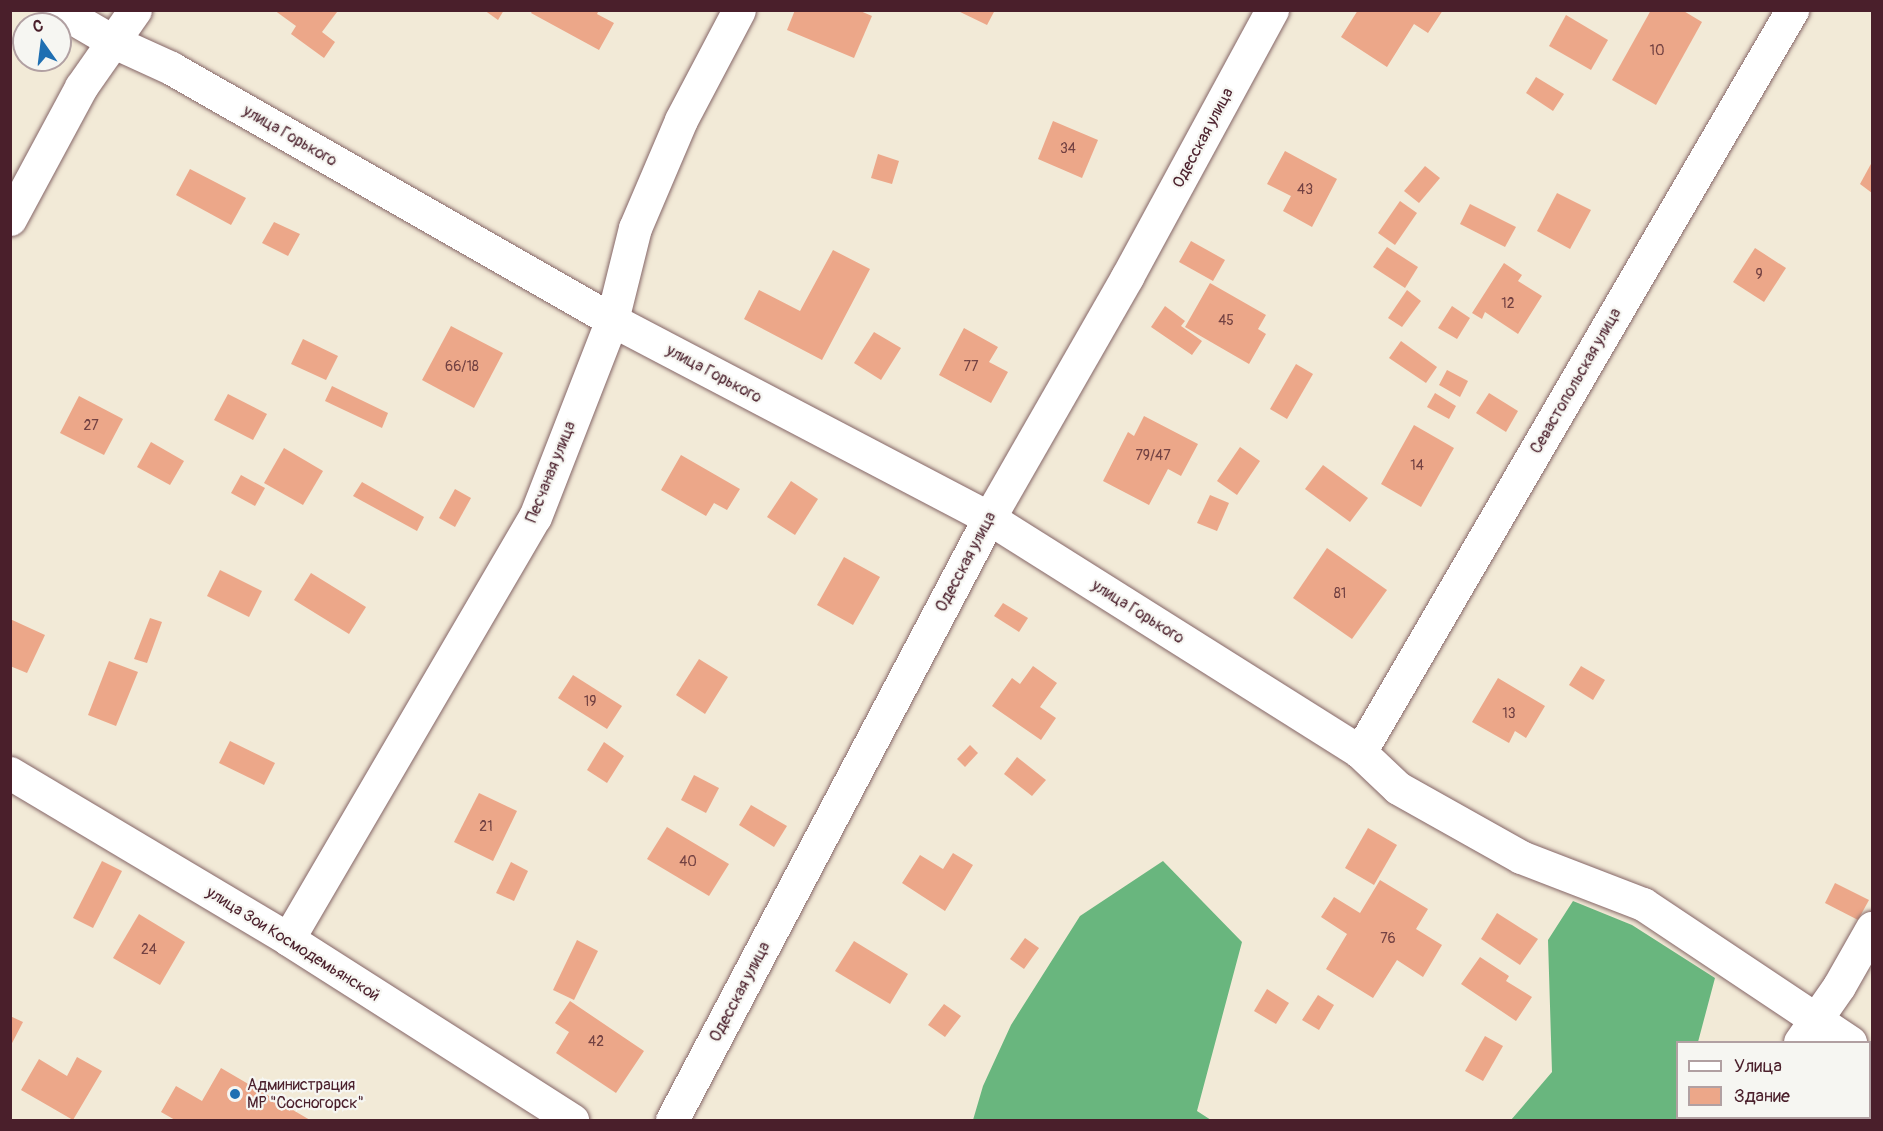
<!DOCTYPE html>
<html>
<head>
<meta charset="utf-8">
<style>
	body { margin:0 }
	#map { position:relative; width:1883px; height:1131px; overflow:hidden; background:#f2ead7; font-family:Pangolin,sans-serif }
	div>[style] { position:absolute }
	[style*='--x'] { left:calc(var(--x)*1px); top:calc(var(--y)*1px); width:calc(var(--w)*1px); rotate:calc(var(--a)*1deg) }
	.forest>* { inset:0; background:#69b67e }
	.building>* { inset:0; background:#eca789 }
	.roads { filter:drop-shadow(0 0 2px #856667) drop-shadow(0 0 2px #856667) }
	.minor>* { height:33px; margin:-16.5px; padding:0 16.5px; transform-origin:16.5px; border-radius:16.5px; background:#fff }
	.dots>* { width:16px; height:16px; translate:-50% -50%; box-sizing:border-box; border:3px solid #f6f6f2; border-radius:50% }
	span { translate:-50% -50%; white-space:nowrap; text-align:center; line-height:1.15; -webkit-text-stroke:4.5px #f6f6f2; paint-order:stroke }
	.number-label { font-size:14px; color:#724142 }
	.number-label span { -webkit-text-stroke-width:0 }
	.street-label { font-size:16px; color:#4a1f2b }
	.poi-label { font-size:16px; color:#4a1f2b }
	.left { translate:0 -50%; text-align:left }
	.frame { position:absolute; inset:0; border:12px solid #4a1f2b; pointer-events:none }
	.legend { position:absolute; left:1676px; top:1041px; width:195px; height:78px; box-sizing:border-box; background:#f6f6f2; border:2px solid #b1a0a2; margin:0; padding:8px 10px; list-style:none; font-size:18px; color:#4a1f2b }
	.legend li { display:flex; align-items:center; gap:12px; height:30px }
	.legend b { width:30px; border:2px solid #b1a0a2 }
	.north { position:absolute; left:12px; top:12px; width:60px; height:60px; box-sizing:border-box; background:#f6f6f2; border:2px solid #b1a0a2; border-radius:50%; rotate:346deg; font-size:16px; font-weight:700; line-height:24px; text-align:center; color:#4a1f2b }
	.north::after { content:''; display:block; margin:auto; width:21px; height:27px; background:#1f6fb2; clip-path:polygon(50% 0,100% 100%,50% 72%,0 100%) }
</style>
</head>
<body>
<div id="map">
	<div class="forest">
		<i style="clip-path:polygon(1163px 861px,1242px 942px,1197px 1111px,1211px 1120px,973px 1120px,983px 1086px,1011px 1025px,1080px 916px)"></i>
		<i style="clip-path:polygon(1573px 901px,1632px 925px,1715px 978px,1698px 1042px,1678px 1042px,1678px 1118px,1688px 1118px,1689px 1120px,1511px 1120px,1552px 1072px,1548px 940px)"></i>
	</div>
	<div class="building">
		<i style="clip-path:polygon(274px 10px,334px 10px,337px 12px,322px 32px,335px 42px,324px 58px,291px 34px,296px 26px)"></i>
		<i style="clip-path:polygon(484px 10px,504px 10px,498px 20px)"></i>
		<i style="clip-path:polygon(533px 10px,599px 10px,597px 14px,614px 23px,599px 50px,531px 13px)"></i>
		<i style="clip-path:polygon(795px 10px,858px 10px,872px 16px,854px 58px,787px 30px)"></i>
		<i style="clip-path:polygon(956px 10px,995px 10px,987px 25px)"></i>
		<i style="clip-path:polygon(1358px 10px,1443px 10px,1428px 33px,1414px 24px,1387px 67px,1341px 37px)"></i>
		<i style="clip-path:polygon(1651px 10px,1682px 10px,1702px 22px,1656px 105px,1612px 80px)"></i>
		<i style="clip-path:polygon(1566px 15px,1608px 40px,1591px 70px,1549px 46px)"></i>
		<i style="clip-path:polygon(1536px 77px,1564px 94px,1553px 111px,1526px 93px)"></i>
		<i style="clip-path:polygon(1053px 121px,1098px 140px,1082px 178px,1038px 159px)"></i>
		<i style="clip-path:polygon(1285px 151px,1337px 179px,1312px 227px,1283px 211px,1291px 196px,1267px 184px)"></i>
		<i style="clip-path:polygon(878px 154px,899px 161px,892px 184px,871px 178px)"></i>
		<i style="clip-path:polygon(1872px 162px,1872px 193px,1860px 184px)"></i>
		<i style="clip-path:polygon(1425px 166px,1440px 178px,1419px 203px,1404px 191px)"></i>
		<i style="clip-path:polygon(190px 169px,246px 198px,231px 225px,176px 195px)"></i>
		<i style="clip-path:polygon(1557px 193px,1591px 210px,1570px 249px,1537px 231px)"></i>
		<i style="clip-path:polygon(1400px 201px,1417px 213px,1395px 245px,1378px 233px)"></i>
		<i style="clip-path:polygon(1470px 204px,1516px 227px,1505px 247px,1460px 224px)"></i>
		<i style="clip-path:polygon(274px 222px,300px 234px,288px 256px,262px 243px)"></i>
		<i style="clip-path:polygon(1191px 241px,1225px 260px,1213px 281px,1179px 262px)"></i>
		<i style="clip-path:polygon(1387px 247px,1418px 267px,1405px 288px,1373px 267px)"></i>
		<i style="clip-path:polygon(1755px 248px,1786px 268px,1764px 302px,1733px 282px)"></i>
		<i style="clip-path:polygon(833px 250px,870px 269px,822px 360px,744px 319px,759px 290px,800px 311px)"></i>
		<i style="clip-path:polygon(1504px 263px,1522px 275px,1518px 281px,1542px 296px,1518px 334px,1485px 312px,1482px 319px,1472px 313px)"></i>
		<i style="clip-path:polygon(1210px 283px,1266px 315px,1258px 329px,1266px 334px,1249px 364px,1185px 327px)"></i>
		<i style="clip-path:polygon(1407px 290px,1421px 301px,1402px 327px,1388px 318px)"></i>
		<i style="clip-path:polygon(1165px 306px,1185px 321px,1181px 326px,1202px 341px,1192px 355px,1151px 327px)"></i>
		<i style="clip-path:polygon(1452px 306px,1470px 318px,1457px 339px,1438px 328px)"></i>
		<i style="clip-path:polygon(451px 326px,503px 353px,474px 408px,422px 380px)"></i>
		<i style="clip-path:polygon(964px 328px,998px 347px,989px 362px,1008px 372px,991px 403px,939px 375px)"></i>
		<i style="clip-path:polygon(874px 332px,901px 348px,881px 380px,854px 363px)"></i>
		<i style="clip-path:polygon(303px 339px,338px 356px,326px 380px,291px 364px)"></i>
		<i style="clip-path:polygon(1401px 341px,1437px 367px,1426px 383px,1389px 358px)"></i>
		<i style="clip-path:polygon(1296px 364px,1313px 374px,1287px 419px,1270px 409px)"></i>
		<i style="clip-path:polygon(1447px 370px,1468px 381px,1460px 397px,1439px 385px)"></i>
		<i style="clip-path:polygon(332px 386px,388px 413px,382px 428px,325px 401px)"></i>
		<i style="clip-path:polygon(1435px 393px,1456px 406px,1449px 419px,1427px 407px)"></i>
		<i style="clip-path:polygon(1489px 393px,1518px 411px,1506px 432px,1476px 413px)"></i>
		<i style="clip-path:polygon(228px 394px,267px 414px,253px 440px,214px 420px)"></i>
		<i style="clip-path:polygon(79px 396px,123px 419px,104px 455px,60px 433px)"></i>
		<i style="clip-path:polygon(1144px 416px,1198px 444px,1181px 476px,1168px 469px,1149px 505px,1103px 481px,1128px 432px,1134px 436px)"></i>
		<i style="clip-path:polygon(1414px 425px,1454px 448px,1421px 507px,1381px 484px)"></i>
		<i style="clip-path:polygon(151px 442px,184px 461px,170px 485px,137px 467px)"></i>
		<i style="clip-path:polygon(1240px 447px,1260px 461px,1237px 495px,1217px 481px)"></i>
		<i style="clip-path:polygon(284px 448px,323px 471px,303px 505px,264px 483px)"></i>
		<i style="clip-path:polygon(681px 455px,740px 489px,727px 510px,714px 503px,706px 516px,661px 490px)"></i>
		<i style="clip-path:polygon(1323px 465px,1368px 498px,1350px 522px,1305px 489px)"></i>
		<i style="clip-path:polygon(241px 475px,265px 488px,255px 506px,231px 493px)"></i>
		<i style="clip-path:polygon(791px 481px,818px 499px,795px 535px,767px 517px)"></i>
		<i style="clip-path:polygon(362px 482px,424px 517px,417px 531px,353px 496px)"></i>
		<i style="clip-path:polygon(455px 489px,471px 498px,455px 527px,439px 518px)"></i>
		<i style="clip-path:polygon(1210px 495px,1229px 503px,1217px 531px,1197px 523px)"></i>
		<i style="clip-path:polygon(1327px 548px,1387px 590px,1352px 639px,1293px 598px)"></i>
		<i style="clip-path:polygon(844px 557px,880px 577px,853px 625px,817px 605px)"></i>
		<i style="clip-path:polygon(220px 570px,262px 591px,249px 617px,207px 596px)"></i>
		<i style="clip-path:polygon(311px 573px,366px 607px,349px 634px,294px 600px)"></i>
		<i style="clip-path:polygon(1003px 603px,1028px 618px,1019px 632px,994px 616px)"></i>
		<i style="clip-path:polygon(150px 618px,162px 622px,147px 663px,134px 659px)"></i>
		<i style="clip-path:polygon(10px 619px,45px 635px,27px 673px,10px 666px)"></i>
		<i style="clip-path:polygon(699px 659px,728px 677px,705px 714px,676px 695px)"></i>
		<i style="clip-path:polygon(109px 661px,138px 672px,116px 726px,88px 715px)"></i>
		<i style="clip-path:polygon(1033px 666px,1057px 683px,1040px 707px,1056px 718px,1041px 740px,992px 706px,1012px 678px,1020px 684px)"></i>
		<i style="clip-path:polygon(1581px 666px,1605px 680px,1593px 700px,1569px 685px)"></i>
		<i style="clip-path:polygon(573px 675px,622px 706px,607px 729px,558px 698px)"></i>
		<i style="clip-path:polygon(1498px 678px,1545px 706px,1526px 738px,1515px 731px,1509px 743px,1472px 722px)"></i>
		<i style="clip-path:polygon(230px 741px,275px 763px,264px 785px,219px 763px)"></i>
		<i style="clip-path:polygon(604px 742px,624px 756px,607px 783px,587px 770px)"></i>
		<i style="clip-path:polygon(970px 745px,978px 753px,965px 767px,957px 759px)"></i>
		<i style="clip-path:polygon(1017px 757px,1046px 780px,1032px 796px,1004px 774px)"></i>
		<i style="clip-path:polygon(694px 775px,719px 788px,706px 813px,681px 800px)"></i>
		<i style="clip-path:polygon(479px 793px,517px 811px,493px 861px,454px 842px)"></i>
		<i style="clip-path:polygon(751px 805px,787px 826px,774px 847px,739px 825px)"></i>
		<i style="clip-path:polygon(667px 827px,729px 864px,709px 896px,647px 859px)"></i>
		<i style="clip-path:polygon(1368px 828px,1397px 845px,1374px 885px,1345px 868px)"></i>
		<i style="clip-path:polygon(953px 853px,973px 865px,945px 911px,902px 883px,920px 855px,943px 869px)"></i>
		<i style="clip-path:polygon(102px 861px,122px 871px,93px 928px,73px 918px)"></i>
		<i style="clip-path:polygon(511px 862px,528px 871px,514px 901px,496px 893px)"></i>
		<i style="clip-path:polygon(1380px 880px,1428px 909px,1416px 929px,1442px 945px,1423px 977px,1397px 960px,1373px 998px,1326px 969px,1347px 934px,1321px 917px,1334px 897px,1360px 913px)"></i>
		<i style="clip-path:polygon(1835px 883px,1869px 900px,1858px 920px,1825px 903px)"></i>
		<i style="clip-path:polygon(1497px 913px,1538px 939px,1520px 965px,1481px 939px)"></i>
		<i style="clip-path:polygon(139px 914px,185px 942px,160px 985px,113px 958px)"></i>
		<i style="clip-path:polygon(1025px 938px,1039px 948px,1024px 969px,1010px 959px)"></i>
		<i style="clip-path:polygon(577px 940px,598px 951px,574px 1000px,553px 990px)"></i>
		<i style="clip-path:polygon(854px 941px,908px 974px,890px 1004px,835px 971px)"></i>
		<i style="clip-path:polygon(1480px 957px,1509px 976px,1506px 981px,1532px 997px,1516px 1021px,1461px 984px)"></i>
		<i style="clip-path:polygon(1267px 989px,1289px 1003px,1276px 1024px,1254px 1011px)"></i>
		<i style="clip-path:polygon(1318px 995px,1334px 1005px,1319px 1030px,1302px 1020px)"></i>
		<i style="clip-path:polygon(570px 1001px,644px 1051px,616px 1093px,556px 1053px,569px 1032px,555px 1023px)"></i>
		<i style="clip-path:polygon(944px 1004px,961px 1016px,945px 1037px,928px 1025px)"></i>
		<i style="clip-path:polygon(10px 1016px,23px 1022px,10px 1047px)"></i>
		<i style="clip-path:polygon(1485px 1036px,1503px 1046px,1483px 1081px,1465px 1071px)"></i>
		<i style="clip-path:polygon(77px 1057px,102px 1071px,73px 1120px,21px 1090px,39px 1059px,67px 1076px)"></i>
		<i style="clip-path:polygon(221px 1068px,310px 1120px,175px 1120px,161px 1112px,176px 1086px,202px 1101px)"></i>
	</div>
	<div class="roads">
		<div class="minor">
			<i style="--x:59;--y:10;--w:64;--a:30.2"></i>
			<i style="--x:114;--y:42;--w:63;--a:24.5"></i>
			<i style="--x:171;--y:68;--w:508;--a:29.74"></i>
			<i style="--x:612;--y:320;--w:426;--a:27.7"></i>
			<i style="--x:989;--y:518;--w:439;--a:32.2"></i>
			<i style="--x:1360;--y:752;--w:52;--a:43.5"></i>
			<i style="--x:1398;--y:788;--w:141;--a:29.3"></i>
			<i style="--x:1521;--y:857;--w:131;--a:21.1"></i>
			<i style="--x:1643;--y:904;--w:249;--a:33.7"></i>
			<i style="--x:10;--y:219;--w:150;--a:-61.7"></i>
			<i style="--x:81;--y:87;--w:94;--a:-55"></i>
			<i style="--x:1360;--y:752;--w:859;--a:-59.79"></i>
			<i style="--x:10;--y:773;--w:324;--a:30.8"></i>
			<i style="--x:288;--y:939;--w:337;--a:32.5"></i>
			<i style="--x:288;--y:939;--w:489;--a:-59.7"></i>
			<i style="--x:535;--y:517;--w:212;--a:-68.7"></i>
			<i style="--x:612;--y:320;--w:95;--a:-76"></i>
			<i style="--x:635;--y:228;--w:117;--a:-66.9"></i>
			<i style="--x:681;--y:120;--w:124;--a:-62.2"></i>
			<i style="--x:1800;--y:1042;--w:68;--a:-55.1"></i>
			<i style="--x:1839;--y:986;--w:67;--a:-60.4"></i>
			<i style="--x:672;--y:1120;--w:680;--a:-62.23"></i>
			<i style="--x:989;--y:518;--w:278;--a:-60.2"></i>
			<i style="--x:1127;--y:277;--w:304;--a:-61.5"></i>
			<i style="--x:1747;--y:1120;--w:3;--a:-45"></i>
		</div>
	</div>
	<div class="dots">
		<i style="left:235px;top:1094px;background:#1f6fb2"></i>
	</div>
	<div class="number-label">
		<span style="left:1657px;top:51px">10</span>
		<span style="left:1068px;top:149px">34</span>
		<span style="left:1305px;top:190px">43</span>
		<span style="left:1759px;top:275px">9</span>
		<span style="left:1508px;top:304px">12</span>
		<span style="left:1226px;top:321px">45</span>
		<span style="left:462px;top:367px">66/18</span>
		<span style="left:971px;top:367px">77</span>
		<span style="left:91px;top:426px">27</span>
		<span style="left:1153px;top:456px">79/47</span>
		<span style="left:1417px;top:466px">14</span>
		<span style="left:1340px;top:594px">81</span>
		<span style="left:590px;top:702px">19</span>
		<span style="left:1509px;top:714px">13</span>
		<span style="left:486px;top:827px">21</span>
		<span style="left:688px;top:862px">40</span>
		<span style="left:1388px;top:939px">76</span>
		<span style="left:149px;top:950px">24</span>
		<span style="left:596px;top:1042px">42</span>
	</div>
	<div class="street-label">
		<span style="left:290px;top:136px;rotate:30deg">улица Горького</span>
		<span style="left:1203px;top:138px;rotate:-62deg">Одесская улица</span>
		<span style="left:714px;top:374px;rotate:28deg">улица Горького</span>
		<span style="left:1576px;top:381px;rotate:-60deg">Севастопольская улица</span>
		<span style="left:551px;top:472px;rotate:-68deg">Песчаная улица</span>
		<span style="left:966px;top:562px;rotate:-62deg">Одесская улица</span>
		<span style="left:1138px;top:612px;rotate:32deg">улица Горького</span>
		<span style="left:293px;top:944px;rotate:32deg">улица Зои Космодемьянской</span>
		<span style="left:740px;top:992px;rotate:-62deg">Одесская улица</span>
	</div>
	<div class="poi-label">
		<span class="left" style="left:247px;top:1094px">Администрация<br>МР "Сосногорск"</span>
	</div>
	<div class="frame"></div>
	<ul class="legend">
	<li><b style="height:8px;background:#fff"></b>Улица</li>
	<li><b style="height:16px;background:#eca789"></b>Здание</li>
	</ul>
	<div class="north">С</div>
</div>
</body>
</html>
